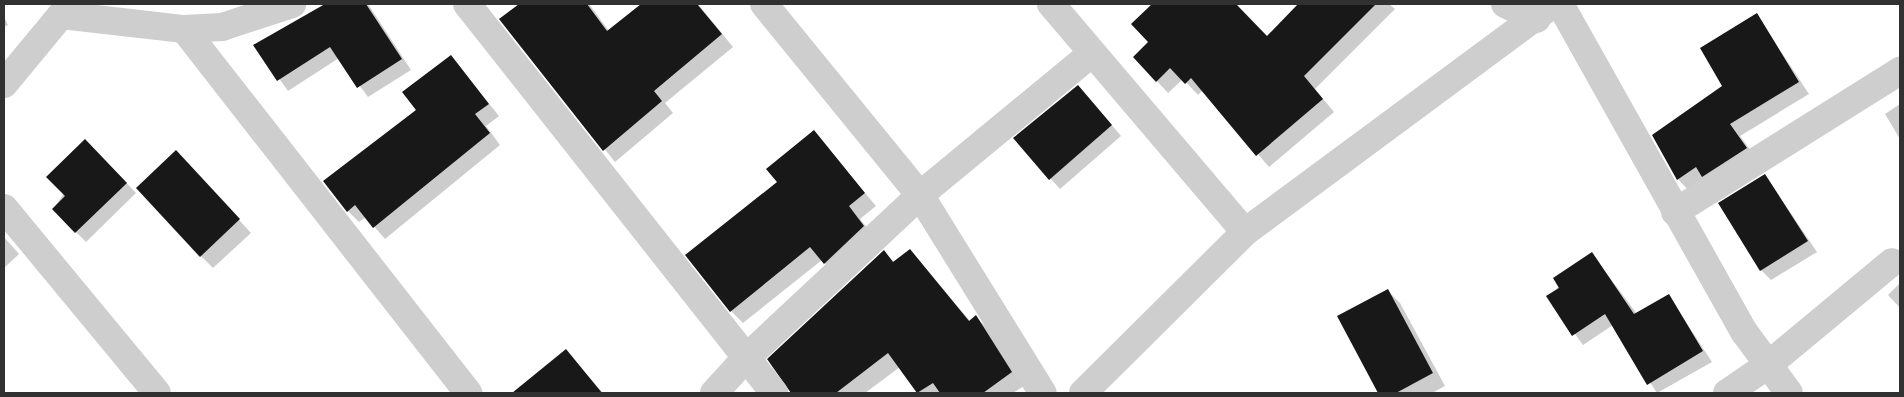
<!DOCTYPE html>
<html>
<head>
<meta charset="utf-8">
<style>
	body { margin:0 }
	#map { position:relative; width:1904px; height:397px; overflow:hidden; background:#fff; font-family:"Nunito Sans",sans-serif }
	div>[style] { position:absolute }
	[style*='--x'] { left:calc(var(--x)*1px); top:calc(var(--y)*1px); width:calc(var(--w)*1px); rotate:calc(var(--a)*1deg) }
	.shadow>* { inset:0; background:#0003 }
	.building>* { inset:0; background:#181818 }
	.minor>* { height:28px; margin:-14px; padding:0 14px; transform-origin:14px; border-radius:14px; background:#cecece }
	span { translate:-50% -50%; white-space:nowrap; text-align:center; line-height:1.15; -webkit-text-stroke:5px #fff; paint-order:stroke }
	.frame { position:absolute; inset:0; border:5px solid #313131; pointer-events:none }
</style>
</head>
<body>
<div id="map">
	<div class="shadow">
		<i style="clip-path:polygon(325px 4px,368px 4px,411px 70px,368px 97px,339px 58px,288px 91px,255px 45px)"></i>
		<i style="clip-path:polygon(521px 4px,589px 4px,609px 31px,643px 4px,698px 4px,733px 47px,665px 103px,673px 113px,615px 162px,501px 19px)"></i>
		<i style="clip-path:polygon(1154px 4px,1235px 4px,1267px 37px,1300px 4px,1389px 4px,1395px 9px,1315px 89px,1334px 112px,1269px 167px,1203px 90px,1198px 95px,1183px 79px,1168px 93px,1157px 81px,1150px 42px,1132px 24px)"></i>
		<i style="clip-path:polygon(1757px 15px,1809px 94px,1740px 136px,1758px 160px,1689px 191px,1678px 179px)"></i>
		<i style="clip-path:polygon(4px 17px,8px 25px,4px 27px)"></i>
		<i style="clip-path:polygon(451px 56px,499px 116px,486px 126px,500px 145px,385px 239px,366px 217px,359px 222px,348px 211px)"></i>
		<i style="clip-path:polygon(1088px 97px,1121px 136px,1060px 189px,1015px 139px)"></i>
		<i style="clip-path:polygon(1900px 104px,1900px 139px,1885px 114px)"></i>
		<i style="clip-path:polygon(814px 132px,876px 206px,860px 219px,876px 239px,837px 276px,822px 260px,743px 323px,731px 311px,779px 182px)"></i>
		<i style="clip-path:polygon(95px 150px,136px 193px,86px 242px,53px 209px)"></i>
		<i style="clip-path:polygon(188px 164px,251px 233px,213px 268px,201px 256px)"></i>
		<i style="clip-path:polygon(1765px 175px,1817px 252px,1771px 280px,1761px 270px)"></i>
		<i style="clip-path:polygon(4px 237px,19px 254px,4px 268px)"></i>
		<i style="clip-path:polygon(910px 250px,970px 321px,976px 317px,989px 330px,1024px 386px,1013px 393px,919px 393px,900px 367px,865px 393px,793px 393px,769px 360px,884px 252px,894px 262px)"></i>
		<i style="clip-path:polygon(1592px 254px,1637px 314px,1669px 296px,1712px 362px,1657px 393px,1613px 325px,1583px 345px,1548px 297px)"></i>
		<i style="clip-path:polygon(1900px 283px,1900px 308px,1888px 295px)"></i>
		<i style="clip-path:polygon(1387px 290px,1400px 303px,1445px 386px,1432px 393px,1379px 393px,1338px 316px)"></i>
		<i style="clip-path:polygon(566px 351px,603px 393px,515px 393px)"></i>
	</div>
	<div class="building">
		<i style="clip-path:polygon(325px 4px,366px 4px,402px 59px,357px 88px,330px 47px,277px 81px,253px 45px)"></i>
		<i style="clip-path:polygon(519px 4px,587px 4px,607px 31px,641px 4px,697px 4px,722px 34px,654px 91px,662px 101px,603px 151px,499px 19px)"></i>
		<i style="clip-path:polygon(1152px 4px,1236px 4px,1267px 36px,1298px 4px,1376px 4px,1304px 76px,1323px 99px,1256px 156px,1191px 78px,1185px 84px,1170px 68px,1156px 82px,1133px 57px,1148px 42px,1131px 24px)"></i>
		<i style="clip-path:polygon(1757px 13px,1799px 82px,1730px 124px,1747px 148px,1702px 177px,1696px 167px,1677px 180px,1652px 135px,1722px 86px,1700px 48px)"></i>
		<i style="clip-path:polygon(451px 55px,489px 104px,475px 114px,490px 133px,373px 228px,355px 205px,347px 212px,323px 181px,416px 110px,402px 92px)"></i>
		<i style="clip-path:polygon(1078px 85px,1112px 125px,1049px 180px,1013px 138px)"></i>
		<i style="clip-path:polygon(814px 130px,865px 193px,849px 206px,864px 226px,824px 264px,810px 247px,730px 312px,685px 255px,777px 182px,766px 169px)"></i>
		<i style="clip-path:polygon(85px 139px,127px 183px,75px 233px,52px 209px,65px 196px,46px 177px)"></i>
		<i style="clip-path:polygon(176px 150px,240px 219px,200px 257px,136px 188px)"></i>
		<i style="clip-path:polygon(1765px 174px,1808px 241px,1760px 271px,1718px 203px)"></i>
		<i style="clip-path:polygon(910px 249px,969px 321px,976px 315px,1012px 372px,983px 393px,940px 393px,933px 383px,917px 393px,888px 353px,836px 393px,791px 393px,767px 359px,884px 250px,893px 262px)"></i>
		<i style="clip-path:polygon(1592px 252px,1634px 314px,1669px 294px,1703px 351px,1647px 385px,1605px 314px,1572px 336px,1546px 296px,1559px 288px,1553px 278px)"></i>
		<i style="clip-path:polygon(1388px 289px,1433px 373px,1396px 393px,1378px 393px,1337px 316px)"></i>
		<i style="clip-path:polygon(566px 349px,602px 393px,512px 393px)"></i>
	</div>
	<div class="minor">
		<i style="--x:467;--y:4;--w:496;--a:51.7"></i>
		<i style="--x:764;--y:4;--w:247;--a:50.8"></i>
		<i style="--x:920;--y:195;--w:233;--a:58.2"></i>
		<i style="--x:1051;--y:4;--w:299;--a:49.6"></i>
		<i style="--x:1505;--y:4;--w:35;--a:25"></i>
		<i style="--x:1560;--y:4;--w:377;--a:60.7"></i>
		<i style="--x:1745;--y:333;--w:74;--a:53.7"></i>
		<i style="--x:184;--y:29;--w:462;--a:52"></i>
		<i style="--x:4;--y:84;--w:89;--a:-50.4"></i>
		<i style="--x:61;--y:15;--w:124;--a:6.5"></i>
		<i style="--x:184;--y:29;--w:38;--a:-3"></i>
		<i style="--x:222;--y:27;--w:74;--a:-18.2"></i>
		<i style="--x:4;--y:208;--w:240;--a:50.4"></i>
		<i style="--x:1675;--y:212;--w:266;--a:-32.1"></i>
		<i style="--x:714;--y:393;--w:47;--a:-47.6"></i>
		<i style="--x:746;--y:358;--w:238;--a:-43.1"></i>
		<i style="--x:920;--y:195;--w:222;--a:-39.5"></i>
		<i style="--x:1083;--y:393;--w:228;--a:-44.8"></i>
		<i style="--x:1245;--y:232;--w:383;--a:-36.5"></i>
		<i style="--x:1727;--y:393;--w:50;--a:-34.3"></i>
		<i style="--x:1768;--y:365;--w:161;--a:-39.7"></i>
	</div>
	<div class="frame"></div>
</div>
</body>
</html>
